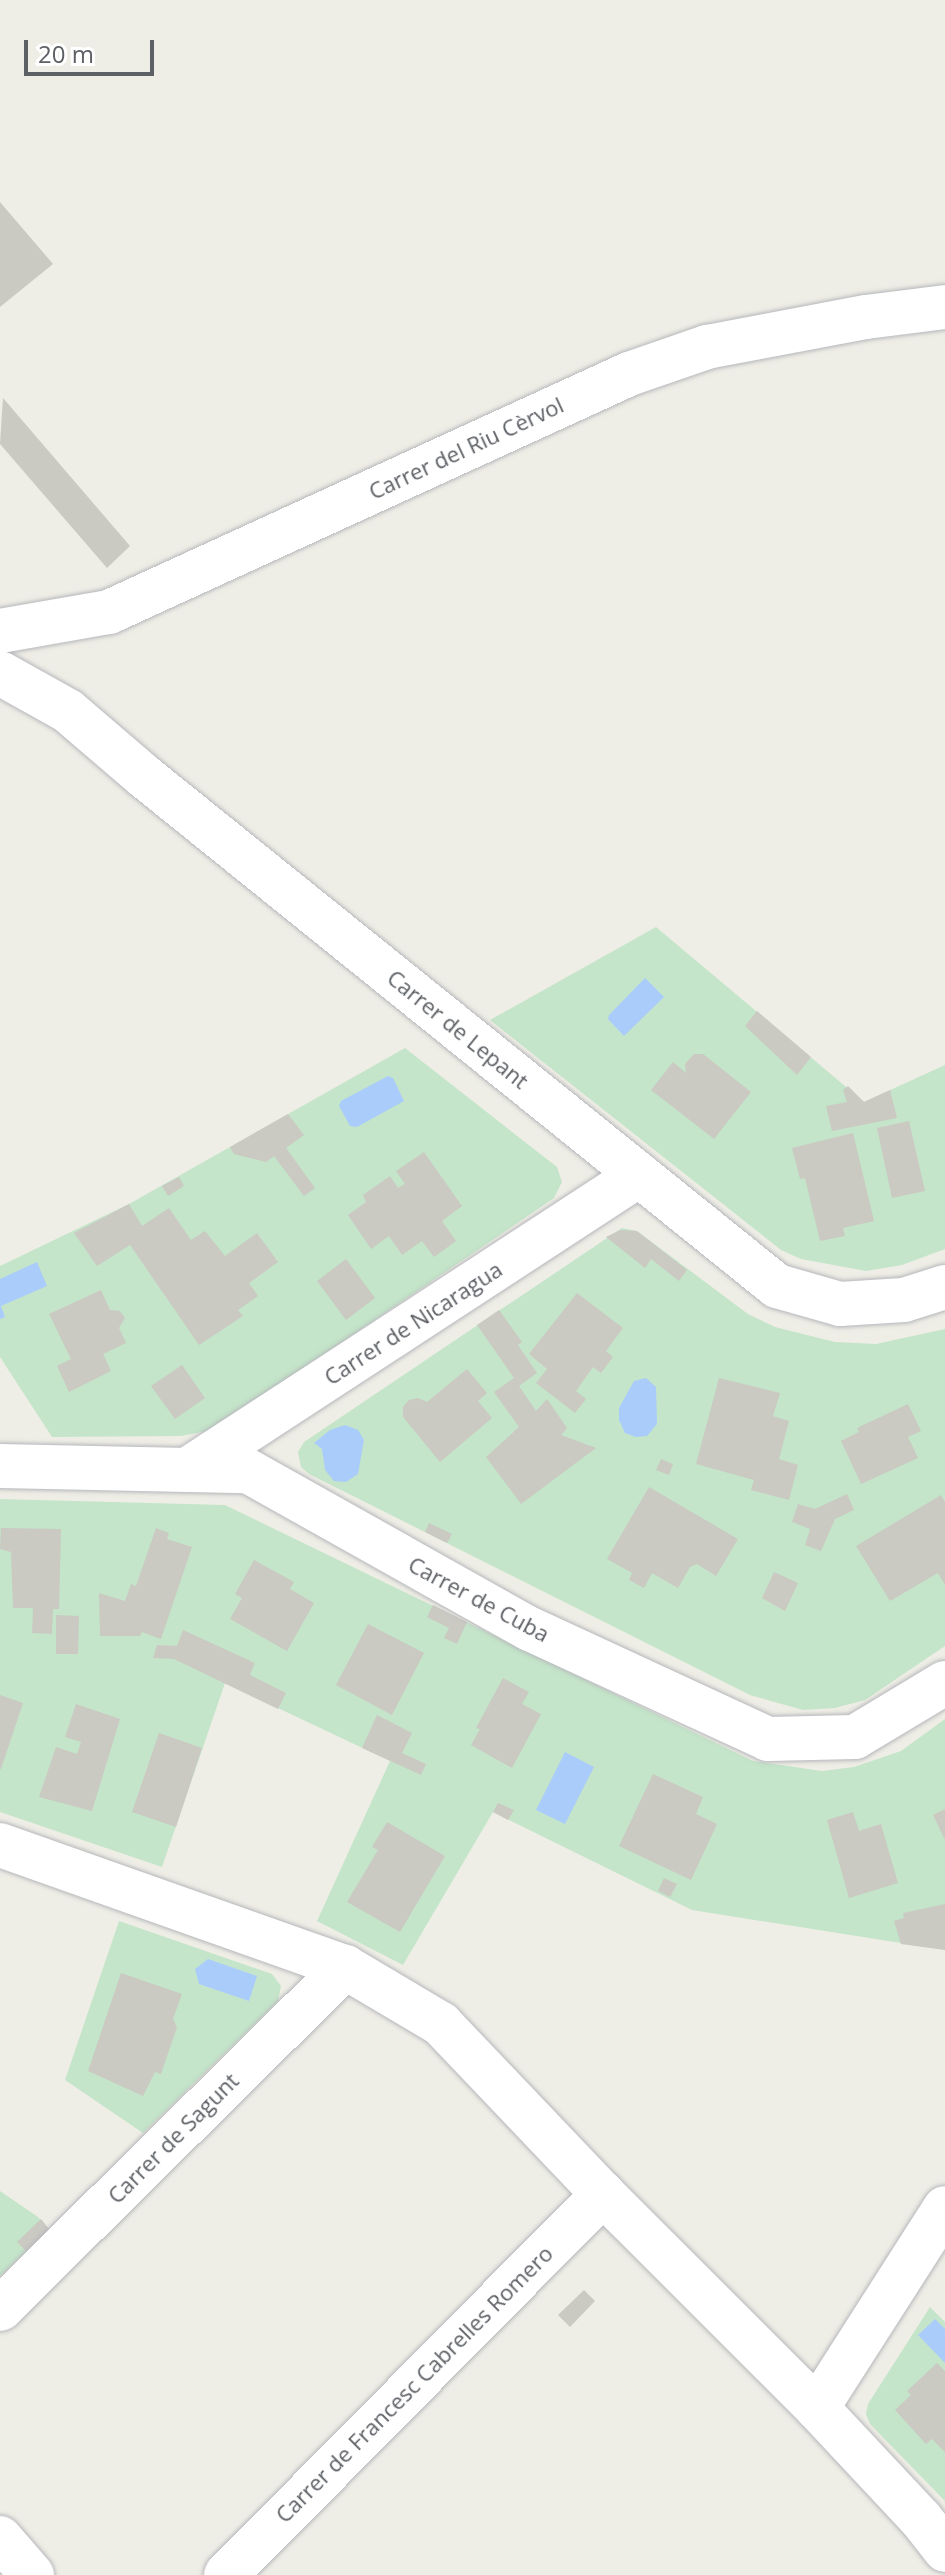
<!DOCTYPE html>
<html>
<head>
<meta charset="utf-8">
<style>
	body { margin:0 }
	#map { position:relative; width:945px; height:2575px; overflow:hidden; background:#efeee6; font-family:"Open Sans",sans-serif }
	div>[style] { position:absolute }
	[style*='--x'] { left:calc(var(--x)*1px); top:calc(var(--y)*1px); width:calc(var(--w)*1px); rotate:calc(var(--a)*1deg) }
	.green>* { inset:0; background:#c4e5c9 }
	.water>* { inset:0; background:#aaccfb }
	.building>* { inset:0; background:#cac9c2 }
	.roads { filter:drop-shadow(0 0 2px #b6b7bc) drop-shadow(0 0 2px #b6b7bc) }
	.minor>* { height:44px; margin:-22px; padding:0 22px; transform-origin:22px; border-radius:22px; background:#fff }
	span { translate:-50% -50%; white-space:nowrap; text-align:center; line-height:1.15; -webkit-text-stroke:7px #fff; paint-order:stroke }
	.street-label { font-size:22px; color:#5d6065 }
	.scale { position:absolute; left:24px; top:40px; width:130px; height:36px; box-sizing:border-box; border:4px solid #5d6065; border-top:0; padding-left:10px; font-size:24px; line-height:28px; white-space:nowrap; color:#5d6065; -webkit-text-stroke:6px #fff; paint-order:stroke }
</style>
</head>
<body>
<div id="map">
	<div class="green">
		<i style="clip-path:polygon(656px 927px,864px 1102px,945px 1065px,945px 1249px,902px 1265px,866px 1271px,801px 1259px,781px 1250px,490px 1020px)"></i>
		<i style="clip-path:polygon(405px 1048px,557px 1167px,562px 1182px,554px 1198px,225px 1422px,207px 1431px,181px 1436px,52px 1437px,0 1357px,0 1266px,129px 1204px)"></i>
		<i style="clip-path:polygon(622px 1228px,637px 1231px,748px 1314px,775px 1327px,835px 1342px,876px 1344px,945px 1329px,945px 1646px,865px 1700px,835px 1708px,803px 1710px,750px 1695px,309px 1474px,301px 1467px,298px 1452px,304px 1442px)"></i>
		<i style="clip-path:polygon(0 1499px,225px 1505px,753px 1761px,822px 1771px,854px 1767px,901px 1751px,945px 1719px,945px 1950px,692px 1910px,493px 1812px,403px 1965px,317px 1921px,390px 1761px,225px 1683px,162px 1867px,0 1812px)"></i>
		<i style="clip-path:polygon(119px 1921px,272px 1974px,281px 1986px,278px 2001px,143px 2133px,65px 2080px)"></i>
		<i style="clip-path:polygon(0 2191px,38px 2217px,49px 2229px,0 2276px)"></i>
		<i style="clip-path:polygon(930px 2307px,945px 2322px,945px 2501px,870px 2424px,866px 2414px,868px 2404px)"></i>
	</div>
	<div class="water">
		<i style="clip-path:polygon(645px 978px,664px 997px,624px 1036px,608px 1019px,609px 1015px)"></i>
		<i style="clip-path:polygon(388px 1076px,393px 1078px,404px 1101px,357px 1127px,350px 1126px,339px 1106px,341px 1101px)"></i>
		<i style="clip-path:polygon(37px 1262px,47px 1286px,1px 1306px,5px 1317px,0 1319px,0 1279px)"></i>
		<i style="clip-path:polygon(646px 1378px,656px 1387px,657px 1424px,647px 1436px,636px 1437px,625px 1433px,619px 1420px,619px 1408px,634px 1381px)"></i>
		<i style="clip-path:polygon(345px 1425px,358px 1430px,364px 1440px,358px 1474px,346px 1482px,334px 1481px,325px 1470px,322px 1449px,314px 1443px,330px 1430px)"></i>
		<i style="clip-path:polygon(565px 1752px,594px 1767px,565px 1824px,536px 1810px)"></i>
		<i style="clip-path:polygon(208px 1959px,257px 1976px,249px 2001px,199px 1984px,195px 1969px)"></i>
		<i style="clip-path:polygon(935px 2319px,945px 2329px,945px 2363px,918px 2335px)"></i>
	</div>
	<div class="building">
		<i style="clip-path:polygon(0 202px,53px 264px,0 307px)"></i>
		<i style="clip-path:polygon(3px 398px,130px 546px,107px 568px,0 444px)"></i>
		<i style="clip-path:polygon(757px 1011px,811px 1057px,797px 1075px,745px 1026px)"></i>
		<i style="clip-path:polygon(694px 1054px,703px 1054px,751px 1092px,714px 1139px,651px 1090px,673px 1062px,686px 1073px,685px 1064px)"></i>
		<i style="clip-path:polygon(848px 1086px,864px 1102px,890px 1090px,897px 1118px,832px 1131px,826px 1106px,847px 1102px,843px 1090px)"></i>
		<i style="clip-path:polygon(288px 1114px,304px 1135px,286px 1148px,315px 1188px,304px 1196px,274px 1156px,266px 1162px,234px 1154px,230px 1147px)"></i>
		<i style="clip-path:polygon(909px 1121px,925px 1191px,892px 1198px,877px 1128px)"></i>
		<i style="clip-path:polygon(853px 1133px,874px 1221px,843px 1228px,845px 1236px,820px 1241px,805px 1178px,800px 1179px,792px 1148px)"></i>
		<i style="clip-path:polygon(424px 1152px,462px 1206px,442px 1221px,456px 1241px,434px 1257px,422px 1241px,402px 1255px,389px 1236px,371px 1249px,348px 1215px,366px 1202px,363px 1195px,390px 1176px,398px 1188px,405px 1184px,396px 1171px)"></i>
		<i style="clip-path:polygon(179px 1177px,184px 1186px,168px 1196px,162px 1186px)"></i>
		<i style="clip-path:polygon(129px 1204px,142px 1226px,169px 1208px,191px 1240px,205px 1231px,225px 1256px,257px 1233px,278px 1262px,249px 1283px,258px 1296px,238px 1310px,243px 1316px,199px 1345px,130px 1245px,97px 1266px,74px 1233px)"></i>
		<i style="clip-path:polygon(620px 1230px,637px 1231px,687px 1270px,679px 1281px,651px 1259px,645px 1268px,606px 1237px)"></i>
		<i style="clip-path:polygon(346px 1259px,375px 1298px,346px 1320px,317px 1281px)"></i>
		<i style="clip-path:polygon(101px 1290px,110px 1310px,120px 1311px,125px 1318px,119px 1328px,126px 1343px,103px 1354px,111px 1371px,69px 1392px,57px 1366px,71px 1359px,49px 1314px)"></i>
		<i style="clip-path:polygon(577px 1293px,623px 1328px,606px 1351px,613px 1357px,601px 1373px,593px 1367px,576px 1391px,586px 1399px,575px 1413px,536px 1383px,547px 1369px,529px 1354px)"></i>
		<i style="clip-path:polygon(499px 1310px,522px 1342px,518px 1345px,537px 1373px,519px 1386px,536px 1411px,547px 1399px,567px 1428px,561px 1435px,596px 1448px,521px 1504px,486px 1457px,519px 1427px,494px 1392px,514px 1378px,477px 1325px)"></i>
		<i style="clip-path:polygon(182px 1365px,205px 1398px,175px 1419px,151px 1386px)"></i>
		<i style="clip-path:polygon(467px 1369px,487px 1393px,478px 1401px,492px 1418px,440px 1462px,403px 1417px,403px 1407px,409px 1400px,418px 1398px,427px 1402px)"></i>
		<i style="clip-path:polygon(719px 1378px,780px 1393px,773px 1416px,789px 1421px,779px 1459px,798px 1465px,789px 1500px,751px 1490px,754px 1480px,696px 1464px)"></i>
		<i style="clip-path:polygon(908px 1404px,921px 1431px,908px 1437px,918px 1458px,861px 1484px,841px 1441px,859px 1432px,857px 1428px)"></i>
		<i style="clip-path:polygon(661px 1459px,673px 1464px,669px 1475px,656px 1470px)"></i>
		<i style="clip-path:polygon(649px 1487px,738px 1539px,716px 1576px,697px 1564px,690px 1567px,678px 1588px,652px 1573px,644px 1588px,629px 1580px,632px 1573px,607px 1559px)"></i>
		<i style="clip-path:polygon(847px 1494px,854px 1510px,835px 1519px,821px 1551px,805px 1545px,810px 1529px,792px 1522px,798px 1504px,815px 1509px)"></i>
		<i style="clip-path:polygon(941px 1495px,945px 1502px,945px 1585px,938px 1573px,890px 1601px,856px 1546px)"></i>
		<i style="clip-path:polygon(429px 1523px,452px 1534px,447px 1543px,425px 1532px)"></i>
		<i style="clip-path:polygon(1px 1528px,61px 1529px,59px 1609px,53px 1609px,52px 1634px,32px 1633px,33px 1608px,13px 1608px,11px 1552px,0 1549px)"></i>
		<i style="clip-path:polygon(156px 1528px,169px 1533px,167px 1539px,192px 1547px,161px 1639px,142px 1632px,140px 1636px,100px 1636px,99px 1593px,125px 1601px,131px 1584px,136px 1586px)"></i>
		<i style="clip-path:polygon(254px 1560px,294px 1582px,290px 1589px,314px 1603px,287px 1651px,230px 1619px,242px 1598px,235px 1594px)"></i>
		<i style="clip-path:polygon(774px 1572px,798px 1583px,785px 1611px,762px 1598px)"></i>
		<i style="clip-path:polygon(433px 1605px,467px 1622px,457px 1644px,444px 1638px,449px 1628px,427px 1617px)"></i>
		<i style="clip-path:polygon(56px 1615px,79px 1616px,78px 1654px,56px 1654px)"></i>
		<i style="clip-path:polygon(368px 1624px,424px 1653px,392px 1715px,336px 1685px)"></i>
		<i style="clip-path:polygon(183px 1630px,255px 1663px,250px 1675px,286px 1693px,278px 1709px,174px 1659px,153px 1658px,157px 1645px,177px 1646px)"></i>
		<i style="clip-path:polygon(503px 1678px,529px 1692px,522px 1704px,541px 1714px,512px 1768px,471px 1745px,480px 1729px,476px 1728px)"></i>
		<i style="clip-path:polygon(0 1695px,23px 1703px,1px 1769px,0 1769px)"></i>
		<i style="clip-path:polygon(76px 1704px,120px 1719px,92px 1811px,39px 1797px,56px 1747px,77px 1754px,81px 1742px,65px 1737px)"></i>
		<i style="clip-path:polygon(377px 1715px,412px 1733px,402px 1753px,426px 1764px,421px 1775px,362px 1748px)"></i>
		<i style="clip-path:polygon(159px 1733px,202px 1748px,176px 1827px,132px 1812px)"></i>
		<i style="clip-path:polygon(653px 1774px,703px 1797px,696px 1814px,717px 1824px,691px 1880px,619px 1846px)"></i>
		<i style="clip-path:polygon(498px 1803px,514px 1810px,508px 1820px,493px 1812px)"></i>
		<i style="clip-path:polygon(945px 1809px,945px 1840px,933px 1815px)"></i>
		<i style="clip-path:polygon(853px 1812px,859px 1831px,881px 1824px,898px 1883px,849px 1898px,827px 1820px)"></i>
		<i style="clip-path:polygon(387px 1822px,445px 1856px,400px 1932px,347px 1902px,378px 1850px,372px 1847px)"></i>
		<i style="clip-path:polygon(664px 1878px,677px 1884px,670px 1897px,658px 1891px)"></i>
		<i style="clip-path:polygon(945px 1904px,945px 1950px,901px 1944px,894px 1921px,904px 1918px,903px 1913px)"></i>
		<i style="clip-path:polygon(121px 1973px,182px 1994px,173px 2019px,177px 2027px,161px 2074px,155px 2072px,143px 2096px,88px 2071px)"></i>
		<i style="clip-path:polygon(41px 2219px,49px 2229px,26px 2251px,17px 2242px)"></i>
		<i style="clip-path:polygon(584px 2290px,595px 2301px,570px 2327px,558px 2315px)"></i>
		<i style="clip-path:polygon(937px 2363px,945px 2371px,945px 2452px,932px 2439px,926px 2444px,895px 2410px,911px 2395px,907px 2391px)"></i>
	</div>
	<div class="roads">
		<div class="minor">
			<i style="--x:0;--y:631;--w:111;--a:-9.9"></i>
			<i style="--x:109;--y:612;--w:572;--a:-24.59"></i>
			<i style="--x:629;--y:374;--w:83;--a:-19.1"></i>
			<i style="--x:707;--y:347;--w:162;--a:-10.7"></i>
			<i style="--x:866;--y:317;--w:80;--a:-7.2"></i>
			<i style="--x:0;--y:673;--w:78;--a:29.2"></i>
			<i style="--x:68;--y:711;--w:101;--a:40.6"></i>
			<i style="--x:145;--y:777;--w:811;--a:38.85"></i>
			<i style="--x:777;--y:1286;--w:66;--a:15.9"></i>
			<i style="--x:840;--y:1304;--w:64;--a:-3.6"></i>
			<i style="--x:904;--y:1300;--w:43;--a:-17.6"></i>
			<i style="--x:0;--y:1466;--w:248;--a:1.2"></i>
			<i style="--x:248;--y:1471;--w:323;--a:29.3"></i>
			<i style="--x:530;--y:1629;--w:262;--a:24.8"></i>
			<i style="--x:768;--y:1739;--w:87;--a:-1.3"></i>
			<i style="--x:855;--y:1737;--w:105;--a:-31"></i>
			<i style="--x:187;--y:1470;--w:540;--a:-33.13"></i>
			<i style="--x:0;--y:1845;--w:366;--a:19.5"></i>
			<i style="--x:345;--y:1967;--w:112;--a:30.7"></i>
			<i style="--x:441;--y:2024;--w:235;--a:46.4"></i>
			<i style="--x:603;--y:2194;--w:303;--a:45"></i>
			<i style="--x:817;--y:2408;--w:152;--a:46.9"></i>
			<i style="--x:921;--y:2519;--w:39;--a:52"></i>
			<i style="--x:0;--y:2309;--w:486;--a:-44.7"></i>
			<i style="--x:817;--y:2408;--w:237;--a:-57.4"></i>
			<i style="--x:0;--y:2538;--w:49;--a:49.1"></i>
			<i style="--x:226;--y:2575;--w:536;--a:-45.3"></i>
		</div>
	</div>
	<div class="street-label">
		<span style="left:466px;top:448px;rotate:-25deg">Carrer del Riu Cèrvol</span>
		<span style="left:458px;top:1029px;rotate:39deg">Carrer de Lepant</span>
		<span style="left:413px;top:1323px;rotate:-33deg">Carrer de Nicaragua</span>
		<span style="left:479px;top:1599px;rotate:28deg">Carrer de Cuba</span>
		<span style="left:173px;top:2138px;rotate:-45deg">Carrer de Sagunt</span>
		<span style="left:414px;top:2384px;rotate:-45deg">Carrer de Francesc Cabrelles Romero</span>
	</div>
	<div class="scale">20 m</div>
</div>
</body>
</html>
